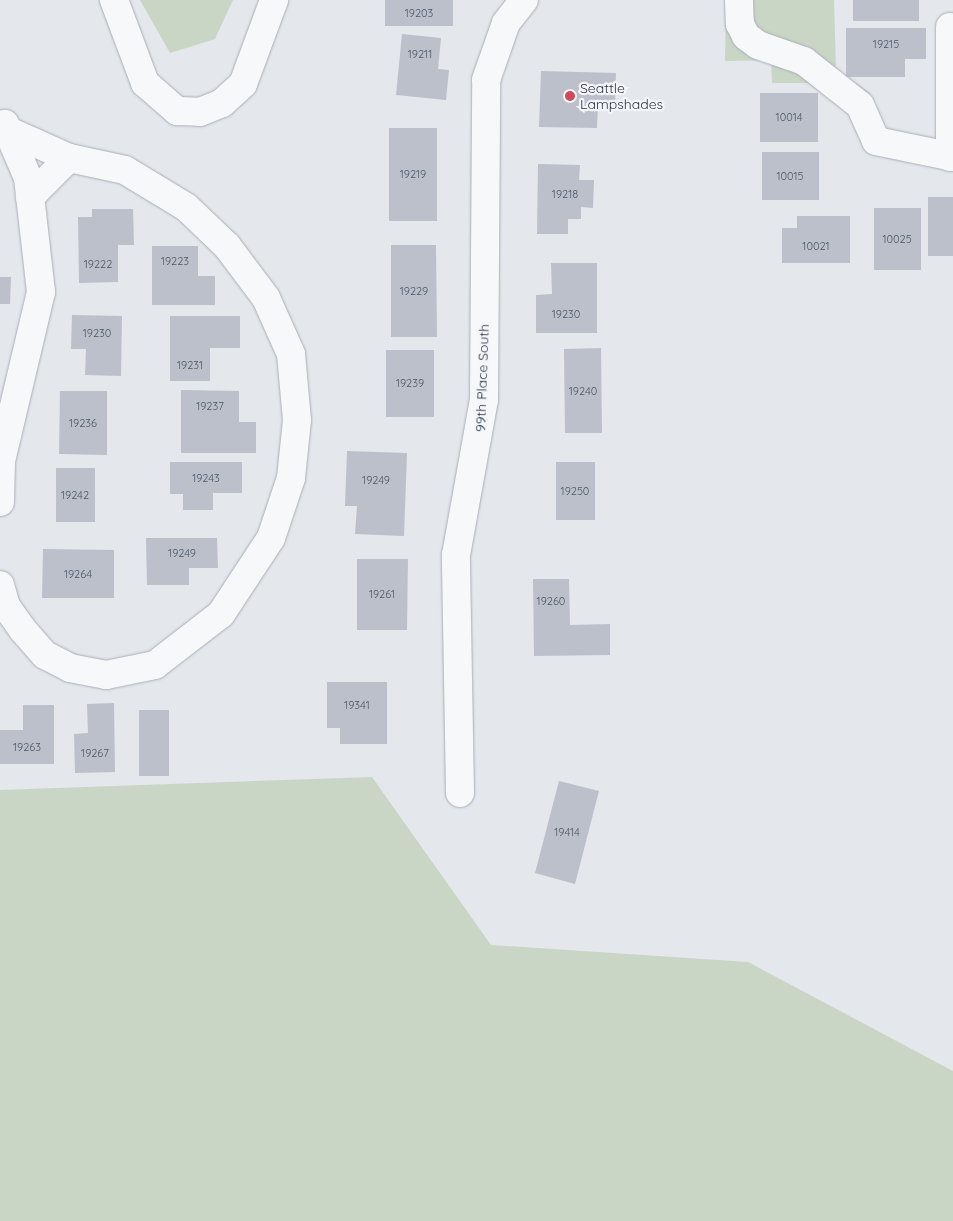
<!DOCTYPE html>
<html>
<head>
<meta charset="utf-8">
<style>
	body { margin:0 }
	#map { position:relative; width:953px; height:1221px; overflow:hidden; background:#e4e7ec; font-family:Quicksand,sans-serif }
	div>[style] { position:absolute }
	[style*='--x'] { left:calc(var(--x)*1px); top:calc(var(--y)*1px); width:calc(var(--w)*1px); rotate:calc(var(--a)*1deg) }
	.green>* { inset:0; background:#c9d6c5 }
	.building>* { inset:0; background:#bbc0ca }
	.roads { filter:drop-shadow(0 0 1px #a9aeb7) drop-shadow(0 0 1px #a9aeb7) }
	.minor>* { height:28px; margin:-14px; padding:0 14px; transform-origin:14px; border-radius:14px; background:#f7f8fa }
	.dots>* { width:14px; height:14px; translate:-50% -50%; box-sizing:border-box; border:2px solid #f4f6f9; border-radius:50% }
	span { translate:-50% -50%; white-space:nowrap; text-align:center; line-height:1.15; -webkit-text-stroke:4.5px #f4f6f9; paint-order:stroke }
	.number-label { font-size:11px; color:#4f5766 }
	.number-label span { -webkit-text-stroke-width:0 }
	.poi-label { font-size:14px; color:#2b3445 }
	.left { translate:0 -50%; text-align:left }
	.street-label { font-size:14px; color:#2b3445 }
</style>
</head>
<body>
<div id="map">
	<div class="green">
		<i style="clip-path:polygon(140px 0,233px 0,215px 39px,170px 53px)"></i>
		<i style="clip-path:polygon(726px 0,834px 0,836px 69px,870px 93px,848px 111px,808px 83px,772px 83px,771px 60px,725px 61px)"></i>
		<i style="clip-path:polygon(372px 777px,491px 945px,748px 962px,953px 1071px,953px 1221px,0 1221px,0 790px)"></i>
	</div>
	<div class="building">
		<i style="clip-path:polygon(385px 0,453px 0,453px 26px,385px 26px)"></i>
		<i style="clip-path:polygon(853px 0,919px 0,919px 21px,853px 21px)"></i>
		<i style="clip-path:polygon(846px 28px,926px 28px,926px 59px,905px 59px,905px 77px,846px 77px)"></i>
		<i style="clip-path:polygon(402px 34px,441px 38px,438px 69px,449px 70px,446px 100px,396px 95px)"></i>
		<i style="clip-path:polygon(541px 71px,616px 73px,615px 104px,598px 103px,597px 128px,539px 127px)"></i>
		<i style="clip-path:polygon(760px 93px,818px 93px,818px 142px,760px 142px)"></i>
		<i style="clip-path:polygon(389px 128px,437px 128px,437px 221px,389px 221px)"></i>
		<i style="clip-path:polygon(762px 152px,819px 152px,819px 200px,762px 200px)"></i>
		<i style="clip-path:polygon(538px 164px,580px 165px,579px 180px,594px 180px,593px 208px,581px 207px,581px 219px,568px 219px,568px 234px,537px 234px)"></i>
		<i style="clip-path:polygon(928px 197px,953px 197px,953px 256px,928px 256px)"></i>
		<i style="clip-path:polygon(874px 208px,921px 208px,921px 270px,874px 270px)"></i>
		<i style="clip-path:polygon(92px 209px,133px 209px,134px 245px,118px 245px,118px 282px,79px 283px,78px 217px,92px 217px)"></i>
		<i style="clip-path:polygon(797px 216px,850px 216px,850px 263px,782px 263px,782px 228px,797px 228px)"></i>
		<i style="clip-path:polygon(391px 245px,436px 245px,437px 337px,391px 337px)"></i>
		<i style="clip-path:polygon(152px 246px,198px 246px,198px 276px,215px 276px,215px 305px,152px 305px)"></i>
		<i style="clip-path:polygon(551px 263px,597px 263px,597px 333px,536px 333px,536px 295px,552px 294px)"></i>
		<i style="clip-path:polygon(0 277px,11px 277px,10px 304px,0 304px)"></i>
		<i style="clip-path:polygon(72px 315px,122px 316px,121px 376px,85px 375px,86px 349px,71px 349px)"></i>
		<i style="clip-path:polygon(170px 316px,240px 316px,240px 348px,210px 348px,210px 381px,170px 381px)"></i>
		<i style="clip-path:polygon(601px 348px,602px 433px,565px 433px,564px 349px)"></i>
		<i style="clip-path:polygon(386px 350px,434px 350px,434px 417px,386px 417px)"></i>
		<i style="clip-path:polygon(181px 390px,239px 391px,239px 422px,256px 422px,256px 453px,181px 453px)"></i>
		<i style="clip-path:polygon(60px 391px,107px 391px,107px 455px,59px 454px)"></i>
		<i style="clip-path:polygon(347px 451px,407px 453px,404px 536px,355px 534px,357px 506px,345px 506px)"></i>
		<i style="clip-path:polygon(170px 462px,242px 462px,242px 493px,213px 493px,213px 510px,183px 510px,183px 494px,170px 494px)"></i>
		<i style="clip-path:polygon(556px 462px,595px 462px,595px 520px,556px 520px)"></i>
		<i style="clip-path:polygon(56px 468px,95px 468px,95px 522px,56px 522px)"></i>
		<i style="clip-path:polygon(146px 538px,217px 538px,218px 568px,189px 568px,189px 585px,147px 585px)"></i>
		<i style="clip-path:polygon(43px 549px,114px 550px,114px 598px,42px 598px)"></i>
		<i style="clip-path:polygon(357px 559px,408px 559px,407px 630px,357px 630px)"></i>
		<i style="clip-path:polygon(533px 579px,569px 579px,570px 625px,610px 624px,610px 655px,534px 656px)"></i>
		<i style="clip-path:polygon(327px 682px,387px 682px,387px 744px,340px 744px,340px 728px,327px 728px)"></i>
		<i style="clip-path:polygon(114px 703px,115px 772px,75px 773px,74px 734px,88px 733px,87px 704px)"></i>
		<i style="clip-path:polygon(23px 705px,54px 705px,54px 764px,0 764px,0 730px,23px 730px)"></i>
		<i style="clip-path:polygon(139px 710px,169px 710px,169px 776px,139px 776px)"></i>
		<i style="clip-path:polygon(559px 781px,599px 791px,575px 884px,535px 873px)"></i>
	</div>
	<div class="roads">
		<div class="minor">
			<i style="--x:114;--y:0;--w:89;--a:69.5"></i>
			<i style="--x:145;--y:83;--w:43;--a:41.2"></i>
			<i style="--x:177;--y:111;--w:23;--a:2"></i>
			<i style="--x:200;--y:112;--w:24;--a:-22"></i>
			<i style="--x:222;--y:103;--w:28;--a:-42"></i>
			<i style="--x:243;--y:84;--w:90;--a:-69.7"></i>
			<i style="--x:739;--y:0;--w:24;--a:88"></i>
			<i style="--x:740;--y:24;--w:13;--a:63"></i>
			<i style="--x:746;--y:36;--w:15;--a:37"></i>
			<i style="--x:758;--y:45;--w:49;--a:19.2"></i>
			<i style="--x:804;--y:61;--w:71;--a:38.2"></i>
			<i style="--x:860;--y:105;--w:39;--a:66"></i>
			<i style="--x:876;--y:141;--w:79;--a:11.7"></i>
			<i style="--x:950;--y:27;--w:130;--a:90"></i>
			<i style="--x:30;--y:197;--w:55;--a:-45"></i>
			<i style="--x:0;--y:502;--w:41;--a:-88.6"></i>
			<i style="--x:1;--y:461;--w:174;--a:-76.7"></i>
			<i style="--x:41;--y:292;--w:115;--a:-96.5"></i>
			<i style="--x:28;--y:178;--w:59;--a:-113.1"></i>
			<i style="--x:0;--y:585;--w:22;--a:74"></i>
			<i style="--x:6;--y:606;--w:29;--a:55"></i>
			<i style="--x:23;--y:630;--w:33;--a:49"></i>
			<i style="--x:45;--y:655;--w:28;--a:27"></i>
			<i style="--x:70;--y:668;--w:37;--a:11"></i>
			<i style="--x:106;--y:675;--w:50;--a:-11.5"></i>
			<i style="--x:155;--y:665;--w:83;--a:-37.7"></i>
			<i style="--x:221;--y:614;--w:91;--a:-56.7"></i>
			<i style="--x:271;--y:538;--w:63;--a:-71.6"></i>
			<i style="--x:291;--y:478;--w:58;--a:-84.1"></i>
			<i style="--x:297;--y:420;--w:66;--a:-95.2"></i>
			<i style="--x:291;--y:354;--w:61;--a:-114.1"></i>
			<i style="--x:266;--y:298;--w:65;--a:-126.9"></i>
			<i style="--x:227;--y:246;--w:57;--a:-136.4"></i>
			<i style="--x:186;--y:207;--w:71;--a:-148.8"></i>
			<i style="--x:125;--y:170;--w:57;--a:-167.9"></i>
			<i style="--x:69;--y:158;--w:64;--a:-155.9"></i>
			<i style="--x:460;--y:793;--w:238;--a:-91"></i>
			<i style="--x:456;--y:555;--w:158;--a:-79.8"></i>
			<i style="--x:484;--y:400;--w:320;--a:-89.6"></i>
			<i style="--x:486;--y:80;--w:60;--a:-70.7"></i>
			<i style="--x:506;--y:23;--w:29;--a:-52"></i>
		</div>
	</div>
	<div class="dots">
		<i style="left:570px;top:96px;background:#d1495b"></i>
	</div>
	<div class="number-label">
		<span style="left:419px;top:13px">19203</span>
		<span style="left:886px;top:44px">19215</span>
		<span style="left:420px;top:54px">19211</span>
		<span style="left:789px;top:117px">10014</span>
		<span style="left:413px;top:174px">19219</span>
		<span style="left:790px;top:176px">10015</span>
		<span style="left:565px;top:194px">19218</span>
		<span style="left:897px;top:239px">10025</span>
		<span style="left:816px;top:246px">10021</span>
		<span style="left:175px;top:261px">19223</span>
		<span style="left:98px;top:264px">19222</span>
		<span style="left:414px;top:291px">19229</span>
		<span style="left:566px;top:314px">19230</span>
		<span style="left:97px;top:333px">19230</span>
		<span style="left:190px;top:365px">19231</span>
		<span style="left:410px;top:383px">19239</span>
		<span style="left:583px;top:391px">19240</span>
		<span style="left:210px;top:406px">19237</span>
		<span style="left:83px;top:423px">19236</span>
		<span style="left:206px;top:478px">19243</span>
		<span style="left:376px;top:480px">19249</span>
		<span style="left:575px;top:491px">19250</span>
		<span style="left:75px;top:495px">19242</span>
		<span style="left:182px;top:553px">19249</span>
		<span style="left:78px;top:574px">19264</span>
		<span style="left:382px;top:594px">19261</span>
		<span style="left:551px;top:601px">19260</span>
		<span style="left:357px;top:705px">19341</span>
		<span style="left:27px;top:747px">19263</span>
		<span style="left:95px;top:753px">19267</span>
		<span style="left:567px;top:832px">19414</span>
	</div>
	<div class="poi-label">
		<span class="left" style="left:580px;top:96px">Seattle<br>Lampshades</span>
	</div>
	<div class="street-label">
		<span style="left:482px;top:378px;rotate:-88deg">99th Place South</span>
	</div>
</div>
</body>
</html>
